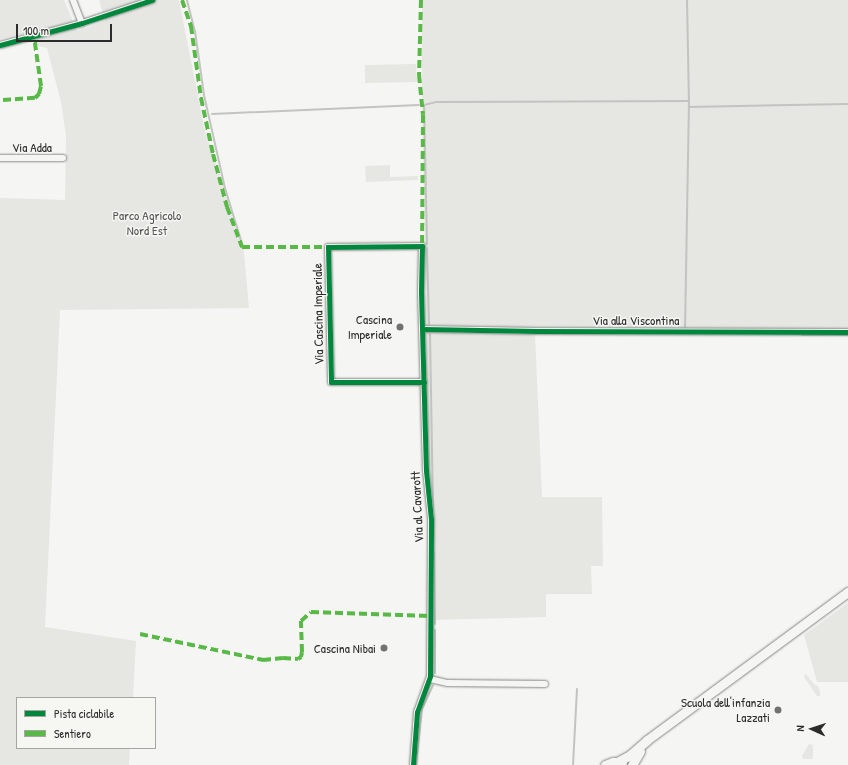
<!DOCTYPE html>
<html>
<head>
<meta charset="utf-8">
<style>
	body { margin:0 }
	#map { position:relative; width:848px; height:765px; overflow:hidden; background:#f5f5f3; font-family:"Patrick Hand",sans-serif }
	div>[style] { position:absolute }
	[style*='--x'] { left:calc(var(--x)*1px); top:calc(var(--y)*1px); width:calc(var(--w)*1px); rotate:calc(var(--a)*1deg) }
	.green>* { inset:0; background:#e6e6e2 }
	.stream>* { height:2px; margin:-1px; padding:0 1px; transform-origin:1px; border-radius:1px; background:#c3c3c1 }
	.roads { filter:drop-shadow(0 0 1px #868685) drop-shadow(0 0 1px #868685) }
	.street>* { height:6px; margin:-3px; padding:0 3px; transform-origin:3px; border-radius:3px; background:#f5f5f3 }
	.secondary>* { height:9px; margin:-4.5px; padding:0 4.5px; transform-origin:4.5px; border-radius:4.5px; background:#f5f5f3 }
	.quiet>* { height:4px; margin-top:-2px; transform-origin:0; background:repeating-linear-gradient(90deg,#58b947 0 8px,transparent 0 12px) }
	.cycleway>* { height:5px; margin:-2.5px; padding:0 2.5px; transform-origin:2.5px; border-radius:2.5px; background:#00873e }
	.dots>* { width:11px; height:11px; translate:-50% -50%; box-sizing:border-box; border:2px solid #f6f6f2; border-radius:50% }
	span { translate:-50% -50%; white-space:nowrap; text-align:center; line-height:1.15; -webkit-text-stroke:3px #f6f6f2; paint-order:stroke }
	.street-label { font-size:13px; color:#2b2b2b }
	.park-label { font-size:13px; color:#565656 }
	.poi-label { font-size:13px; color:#2b2b2b }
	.right { translate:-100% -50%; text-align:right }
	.legend { position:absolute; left:16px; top:697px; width:140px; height:52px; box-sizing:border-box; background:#f6f6f2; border:1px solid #a5a5a2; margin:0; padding:5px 7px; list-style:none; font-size:12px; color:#2b2b2b }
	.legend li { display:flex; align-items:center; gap:8px; height:20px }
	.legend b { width:20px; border:1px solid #a5a5a2 }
	.north { position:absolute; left:792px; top:709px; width:40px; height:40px; -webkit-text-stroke:3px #f6f6f2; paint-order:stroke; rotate:273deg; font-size:11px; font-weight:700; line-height:16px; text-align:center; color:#2b2b2b }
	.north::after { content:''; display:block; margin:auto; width:14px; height:18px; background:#2b2b2b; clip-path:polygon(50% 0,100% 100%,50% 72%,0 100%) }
	.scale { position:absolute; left:16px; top:24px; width:96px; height:18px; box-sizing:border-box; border:2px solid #2b2b2b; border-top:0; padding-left:5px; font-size:12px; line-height:14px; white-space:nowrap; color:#2b2b2b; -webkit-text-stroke:3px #f6f6f2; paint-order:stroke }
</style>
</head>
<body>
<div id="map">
	<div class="green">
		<i style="clip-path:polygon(0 0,64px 0,77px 31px,105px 21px,99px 0,179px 0,205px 132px,243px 241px,249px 308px,60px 310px,45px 627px,136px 641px,133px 698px,17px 698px,17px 748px,130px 748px,129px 765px,0 765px,0 198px,65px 200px,66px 136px,61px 102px,47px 48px,38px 46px,27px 33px,0 39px)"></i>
		<i style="clip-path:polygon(422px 0,848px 0,848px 330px,427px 326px,422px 103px)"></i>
		<i style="clip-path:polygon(416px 64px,417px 82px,365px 83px,365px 65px)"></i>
		<i style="clip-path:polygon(390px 165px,390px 177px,418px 176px,418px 180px,366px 182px,365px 166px)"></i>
		<i style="clip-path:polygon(427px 332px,535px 334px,542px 497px,602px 497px,603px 566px,591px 566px,592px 594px,546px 594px,546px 617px,431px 620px,427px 445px)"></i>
		<i style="clip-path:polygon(848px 603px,848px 682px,817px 682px,804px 635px)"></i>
		<i style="clip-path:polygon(805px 673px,815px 685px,819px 687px,818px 688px,820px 691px,820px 696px,817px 696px,804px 677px)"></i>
		<i style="clip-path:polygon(809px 744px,813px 745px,813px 759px,803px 759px,802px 756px)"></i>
	</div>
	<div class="stream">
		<i style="--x:187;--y:0;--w:32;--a:76"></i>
		<i style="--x:195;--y:31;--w:65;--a:82"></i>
		<i style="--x:204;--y:95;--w:95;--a:77.3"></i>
		<i style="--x:225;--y:188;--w:59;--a:73.1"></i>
		<i style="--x:687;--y:0;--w:101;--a:88.9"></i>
		<i style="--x:689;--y:107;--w:159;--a:-1.1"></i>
		<i style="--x:212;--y:114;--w:207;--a:-2.5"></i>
		<i style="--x:427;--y:244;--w:139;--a:-91.2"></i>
		<i style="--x:424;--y:105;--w:12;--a:-14"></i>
		<i style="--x:436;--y:102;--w:253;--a:-0.2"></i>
		<i style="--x:689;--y:101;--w:226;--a:91"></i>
		<i style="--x:427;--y:248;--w:76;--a:88.5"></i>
		<i style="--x:430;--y:334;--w:179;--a:89"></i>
		<i style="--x:802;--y:335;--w:46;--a:0"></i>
		<i style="--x:434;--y:552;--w:72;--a:89.2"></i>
		<i style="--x:435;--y:630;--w:43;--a:90"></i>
		<i style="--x:416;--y:765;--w:56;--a:-83.9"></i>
		<i style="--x:422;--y:709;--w:26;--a:-65"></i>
		<i style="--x:573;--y:765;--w:76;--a:-87"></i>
	</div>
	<div class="roads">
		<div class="street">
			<i style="--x:73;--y:0;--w:25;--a:69"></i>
			<i style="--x:0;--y:45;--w:85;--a:-15"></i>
			<i style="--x:82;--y:23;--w:74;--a:-18.2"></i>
			<i style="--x:0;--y:158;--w:63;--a:0"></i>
			<i style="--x:423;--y:329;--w:114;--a:1"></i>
			<i style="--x:537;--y:331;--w:311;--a:0.2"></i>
			<i style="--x:430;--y:679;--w:18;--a:13"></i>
			<i style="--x:448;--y:683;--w:97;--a:0.6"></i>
			<i style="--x:413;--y:765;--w:53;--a:-85.7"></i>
			<i style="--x:417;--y:712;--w:38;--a:-70"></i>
			<i style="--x:430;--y:676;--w:157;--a:-89.6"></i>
			<i style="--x:431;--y:519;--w:48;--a:-95.9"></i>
			<i style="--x:426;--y:471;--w:181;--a:-91.6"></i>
			<i style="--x:421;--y:290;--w:44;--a:-88.7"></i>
			<i style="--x:422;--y:246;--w:94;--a:179.4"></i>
			<i style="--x:328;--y:247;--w:135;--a:88.7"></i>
			<i style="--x:331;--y:382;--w:93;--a:0"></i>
		</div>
		<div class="secondary">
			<i style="--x:617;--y:762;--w:15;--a:-28"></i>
			<i style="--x:630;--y:755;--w:23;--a:-41"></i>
			<i style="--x:647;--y:740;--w:250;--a:-36.4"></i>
			<i style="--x:605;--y:765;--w:9;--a:-21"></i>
			<i style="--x:613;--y:762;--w:9;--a:6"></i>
			<i style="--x:632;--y:765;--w:16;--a:-60"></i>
		</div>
	</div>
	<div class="quiet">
		<i style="--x:182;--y:0;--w:28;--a:71"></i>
		<i style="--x:191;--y:26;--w:73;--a:82.1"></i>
		<i style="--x:201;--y:98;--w:57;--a:77.9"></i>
		<i style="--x:213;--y:154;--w:55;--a:75.2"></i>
		<i style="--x:227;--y:207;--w:43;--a:69.4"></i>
		<i style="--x:242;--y:247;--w:86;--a:0"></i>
		<i style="--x:421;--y:0;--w:75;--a:91.5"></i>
		<i style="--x:419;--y:75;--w:40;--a:84.3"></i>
		<i style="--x:423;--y:115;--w:131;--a:90.4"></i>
		<i style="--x:3;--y:100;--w:32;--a:-4"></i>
		<i style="--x:35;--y:98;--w:6;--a:-45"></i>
		<i style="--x:39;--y:94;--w:8;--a:-76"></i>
		<i style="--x:41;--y:86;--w:50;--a:-98"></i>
		<i style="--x:140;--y:634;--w:126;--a:11.9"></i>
		<i style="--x:263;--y:660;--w:20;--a:-6"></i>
		<i style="--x:283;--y:658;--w:15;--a:4"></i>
		<i style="--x:298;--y:659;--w:4;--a:-34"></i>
		<i style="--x:301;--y:657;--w:5;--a:-79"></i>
		<i style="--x:302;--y:652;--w:31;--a:-92"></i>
		<i style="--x:301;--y:621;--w:13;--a:-42"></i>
		<i style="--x:311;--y:612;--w:119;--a:1.9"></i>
	</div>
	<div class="cycleway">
		<i style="--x:0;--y:45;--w:85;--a:-15"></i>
		<i style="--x:82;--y:23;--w:74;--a:-18.2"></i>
		<i style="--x:423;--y:329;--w:114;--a:1"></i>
		<i style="--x:537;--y:331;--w:311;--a:0.2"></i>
		<i style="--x:413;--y:765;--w:53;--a:-85.7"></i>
		<i style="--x:417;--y:712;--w:38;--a:-70"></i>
		<i style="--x:430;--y:676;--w:157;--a:-89.6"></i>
		<i style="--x:431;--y:519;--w:48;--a:-95.9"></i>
		<i style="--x:426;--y:471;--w:181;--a:-91.6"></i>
		<i style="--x:421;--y:290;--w:44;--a:-88.7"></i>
		<i style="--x:422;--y:246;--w:94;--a:179.4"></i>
		<i style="--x:328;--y:247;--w:135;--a:88.7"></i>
		<i style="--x:331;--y:382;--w:93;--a:0"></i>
	</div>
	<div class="dots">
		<i style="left:400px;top:327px;background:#727271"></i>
		<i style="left:384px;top:648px;background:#727271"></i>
		<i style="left:778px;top:710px;background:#727271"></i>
	</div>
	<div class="street-label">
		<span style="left:32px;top:147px">Via Adda</span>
		<span style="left:318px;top:314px;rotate:-91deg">Via Cascina Imperiale</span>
		<span style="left:636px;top:320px">Via alla Viscontina</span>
		<span style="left:417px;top:507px;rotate:-93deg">Via al Cavarott</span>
	</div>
	<div class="park-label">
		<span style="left:147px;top:223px">Parco Agricolo<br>Nord Est</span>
	</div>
	<div class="poi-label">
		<span class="right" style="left:392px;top:327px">Cascina<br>Imperiale</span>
		<span class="right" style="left:376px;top:648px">Cascina Nibai</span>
		<span class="right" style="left:770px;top:710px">Scuola dell'infanzia<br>Lazzati</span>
	</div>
	<ul class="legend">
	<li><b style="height:5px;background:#00873e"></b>Pista ciclabile</li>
	<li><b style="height:5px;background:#58b947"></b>Sentiero</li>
	</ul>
	<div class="north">N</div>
	<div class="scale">100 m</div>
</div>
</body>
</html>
